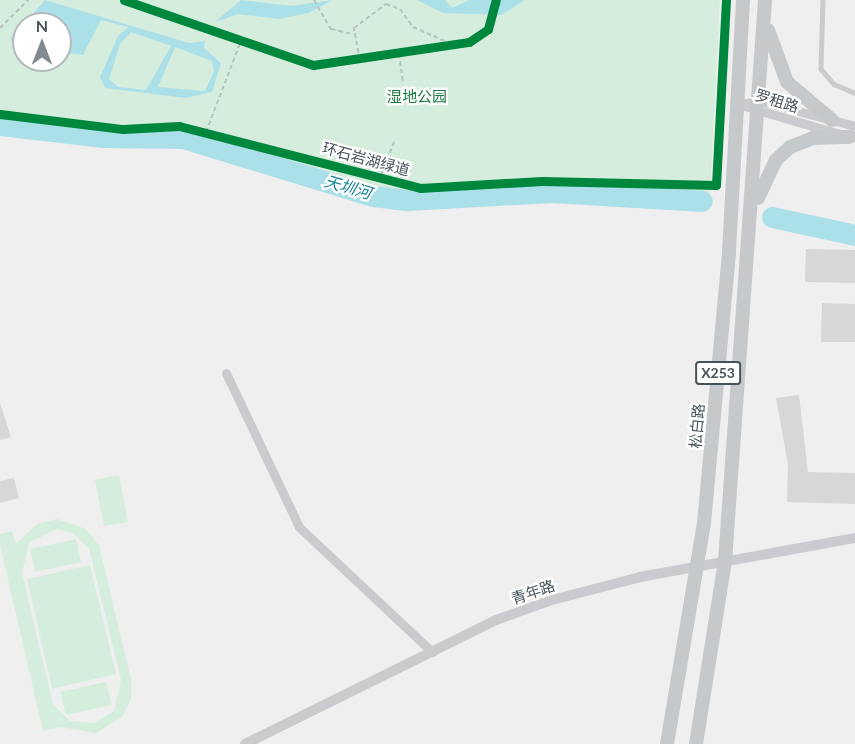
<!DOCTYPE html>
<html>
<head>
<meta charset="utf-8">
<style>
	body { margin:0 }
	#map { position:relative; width:855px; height:744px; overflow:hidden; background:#f0efef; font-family:Lato,"Noto Sans SC",sans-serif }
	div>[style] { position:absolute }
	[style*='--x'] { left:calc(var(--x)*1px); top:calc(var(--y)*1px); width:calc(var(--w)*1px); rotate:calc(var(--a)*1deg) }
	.green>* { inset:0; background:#d5eddc }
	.water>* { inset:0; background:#abe0e9 }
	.river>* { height:21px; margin:-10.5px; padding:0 10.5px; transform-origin:10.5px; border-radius:10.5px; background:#abe0e9 }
	.building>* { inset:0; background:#d6d7d8 }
	.path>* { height:2px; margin-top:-1px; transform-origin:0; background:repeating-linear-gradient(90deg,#b7c3bf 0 4.5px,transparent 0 7.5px) }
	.service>* { height:4.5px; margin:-2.25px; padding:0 2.25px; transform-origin:2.25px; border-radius:2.25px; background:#c9cbce }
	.minor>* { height:9px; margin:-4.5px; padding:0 4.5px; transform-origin:4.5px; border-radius:4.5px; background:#c9cbce }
	.tertiary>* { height:10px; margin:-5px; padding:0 5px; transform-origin:5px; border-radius:5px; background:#c9cbce }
	.primary>* { height:14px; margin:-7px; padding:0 7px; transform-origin:7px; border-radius:7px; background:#c6c9cc }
	.cycleway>* { height:9px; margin:-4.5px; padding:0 4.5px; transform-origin:4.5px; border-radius:4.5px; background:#00873e }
	span { translate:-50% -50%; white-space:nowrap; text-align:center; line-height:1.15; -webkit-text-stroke:4.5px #fff; paint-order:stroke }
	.shield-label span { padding:2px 4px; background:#fff; border:2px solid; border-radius:4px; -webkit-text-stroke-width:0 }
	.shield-label { font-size:14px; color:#47535b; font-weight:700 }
	.park-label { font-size:15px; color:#1b7844 }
	.street-label { font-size:15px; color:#47535b }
	.water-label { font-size:16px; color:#138194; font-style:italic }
	.north { position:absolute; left:12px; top:12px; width:60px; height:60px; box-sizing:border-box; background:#fff; border:2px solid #b5babd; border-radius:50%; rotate:0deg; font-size:16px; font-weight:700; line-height:24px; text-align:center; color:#47535b }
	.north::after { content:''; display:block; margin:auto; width:21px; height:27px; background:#828a8f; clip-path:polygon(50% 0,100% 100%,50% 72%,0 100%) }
</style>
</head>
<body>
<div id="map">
	<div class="green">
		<i style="clip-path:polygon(evenodd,0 0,720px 0,710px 195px,551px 188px,407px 195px,372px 192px,176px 132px,93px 132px,0 120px,0 0,24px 24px,60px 24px,60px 60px,24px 60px,24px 24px)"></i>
		<i style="clip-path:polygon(119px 475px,128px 522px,104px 526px,95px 480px)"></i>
		<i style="clip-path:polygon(evenodd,57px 519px,86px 529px,99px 545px,131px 679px,131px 699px,122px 717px,96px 733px,61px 727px,43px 731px,0 545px,0 534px,12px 531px,16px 544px,37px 524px,57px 519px,57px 529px,73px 533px,89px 549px,121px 680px,114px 711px,94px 723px,70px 721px,53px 704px,22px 573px,29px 543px,57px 529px)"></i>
		<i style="clip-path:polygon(76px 539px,81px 562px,35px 572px,30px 549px)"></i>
		<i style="clip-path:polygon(90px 565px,116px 674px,52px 689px,27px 579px)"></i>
		<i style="clip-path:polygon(106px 682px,112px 705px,66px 715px,60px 692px)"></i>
	</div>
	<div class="water">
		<i style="clip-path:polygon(evenodd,45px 0,189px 43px,205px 41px,204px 48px,221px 63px,212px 92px,186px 98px,105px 88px,100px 77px,118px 36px,128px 27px,101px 20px,83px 55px,60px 52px,60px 24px,24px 24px,24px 44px,11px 41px,11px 38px,45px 0,131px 32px,171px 46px,146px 90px,118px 87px,109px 79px,120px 44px,131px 32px,45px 0,175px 47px,212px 61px,214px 71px,205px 91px,158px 87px,175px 47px)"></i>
		<i style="clip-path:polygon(241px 0,291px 6px,333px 0,308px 13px,279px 19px,238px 14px,215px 22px)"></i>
		<i style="clip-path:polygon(417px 0,445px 0,452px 8px,469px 0,525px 0,501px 15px,443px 13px)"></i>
	</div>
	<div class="river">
		<i style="--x:0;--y:125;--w:104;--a:6.6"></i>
		<i style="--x:103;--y:137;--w:80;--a:0.7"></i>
		<i style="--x:183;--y:138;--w:199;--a:17"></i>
		<i style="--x:373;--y:196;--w:35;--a:7"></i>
		<i style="--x:408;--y:200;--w:144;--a:-3.2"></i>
		<i style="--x:552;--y:192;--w:150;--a:3.4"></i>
		<i style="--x:772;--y:217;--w:85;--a:12.2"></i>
	</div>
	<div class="building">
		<i style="clip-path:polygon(806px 249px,855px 250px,855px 283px,805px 282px)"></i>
		<i style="clip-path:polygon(822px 303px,855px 304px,855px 342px,821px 342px)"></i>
		<i style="clip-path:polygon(799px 395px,808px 472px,855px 473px,855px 504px,787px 502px,788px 465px,776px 398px)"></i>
		<i style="clip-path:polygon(0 403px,11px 437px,0 440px)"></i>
		<i style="clip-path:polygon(14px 478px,19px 498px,0 503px,0 481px)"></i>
	</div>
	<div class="path">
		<i style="--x:314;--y:0;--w:34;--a:60"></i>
		<i style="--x:331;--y:29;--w:23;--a:13"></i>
		<i style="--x:0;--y:28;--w:40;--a:-45"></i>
		<i style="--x:399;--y:54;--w:28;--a:82"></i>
		<i style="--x:360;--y:60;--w:33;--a:-101"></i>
		<i style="--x:354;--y:28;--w:40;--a:-37"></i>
		<i style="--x:386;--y:4;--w:15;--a:20"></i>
		<i style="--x:400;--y:9;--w:22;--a:54"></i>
		<i style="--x:413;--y:27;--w:45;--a:23.7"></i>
		<i style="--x:206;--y:132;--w:97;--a:-69"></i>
		<i style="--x:379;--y:181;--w:42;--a:-69"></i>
	</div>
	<div class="service">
		<i style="--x:823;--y:0;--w:69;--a:91.7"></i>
		<i style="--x:821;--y:69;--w:20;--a:49"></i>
		<i style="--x:834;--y:84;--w:23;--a:23"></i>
	</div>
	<div class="minor">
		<i style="--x:738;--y:104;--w:105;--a:16.5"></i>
		<i style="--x:738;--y:104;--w:22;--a:-8"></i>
		<i style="--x:760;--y:101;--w:98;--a:14.7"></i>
		<i style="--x:226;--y:373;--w:170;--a:64.6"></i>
		<i style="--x:299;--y:527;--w:183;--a:43.2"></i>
	</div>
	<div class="tertiary">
		<i style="--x:245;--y:744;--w:280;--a:-26.3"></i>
		<i style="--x:496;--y:620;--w:59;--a:-19.7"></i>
		<i style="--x:552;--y:600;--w:91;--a:-14.6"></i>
		<i style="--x:640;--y:577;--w:219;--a:-10.3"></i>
	</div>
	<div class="primary">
		<i style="--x:768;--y:30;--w:55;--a:69.9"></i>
		<i style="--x:787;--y:82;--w:59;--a:40.2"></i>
		<i style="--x:758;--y:198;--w:42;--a:-64.7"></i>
		<i style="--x:776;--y:160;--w:19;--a:-43"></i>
		<i style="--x:790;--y:147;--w:25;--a:-21"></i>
		<i style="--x:813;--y:138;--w:37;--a:-2"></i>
		<i style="--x:667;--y:744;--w:224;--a:-80.5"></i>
		<i style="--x:704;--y:523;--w:273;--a:-84.7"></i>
		<i style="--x:729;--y:251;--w:251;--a:-86.8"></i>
		<i style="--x:696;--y:744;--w:185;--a:-81"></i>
		<i style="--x:725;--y:561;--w:562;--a:-85.92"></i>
	</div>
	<div class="cycleway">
		<i style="--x:124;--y:0;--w:200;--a:19"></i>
		<i style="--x:313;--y:65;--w:158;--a:-8.4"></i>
		<i style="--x:469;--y:42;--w:23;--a:-34"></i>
		<i style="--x:488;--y:29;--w:30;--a:-75"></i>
		<i style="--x:0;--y:114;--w:124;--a:7"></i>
		<i style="--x:123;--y:129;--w:56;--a:-3.1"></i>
		<i style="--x:179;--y:126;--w:249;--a:14.4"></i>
		<i style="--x:420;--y:188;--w:122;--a:-3.3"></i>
		<i style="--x:542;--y:181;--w:174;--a:1.3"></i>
		<i style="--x:716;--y:185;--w:185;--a:-86.9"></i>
	</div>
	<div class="shield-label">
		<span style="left:718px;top:373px">X253</span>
	</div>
	<div class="park-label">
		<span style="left:417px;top:97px">湿地公园</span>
	</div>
	<div class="street-label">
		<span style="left:777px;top:101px;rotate:17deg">罗租路</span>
		<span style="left:366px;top:159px;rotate:15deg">环石岩湖绿道</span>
		<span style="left:697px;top:426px;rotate:-85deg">松白路</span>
		<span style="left:533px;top:592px;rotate:-19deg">青年路</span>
	</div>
	<div class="water-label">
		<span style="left:348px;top:187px;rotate:16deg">天圳河</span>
	</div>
	<div class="north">N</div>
</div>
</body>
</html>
